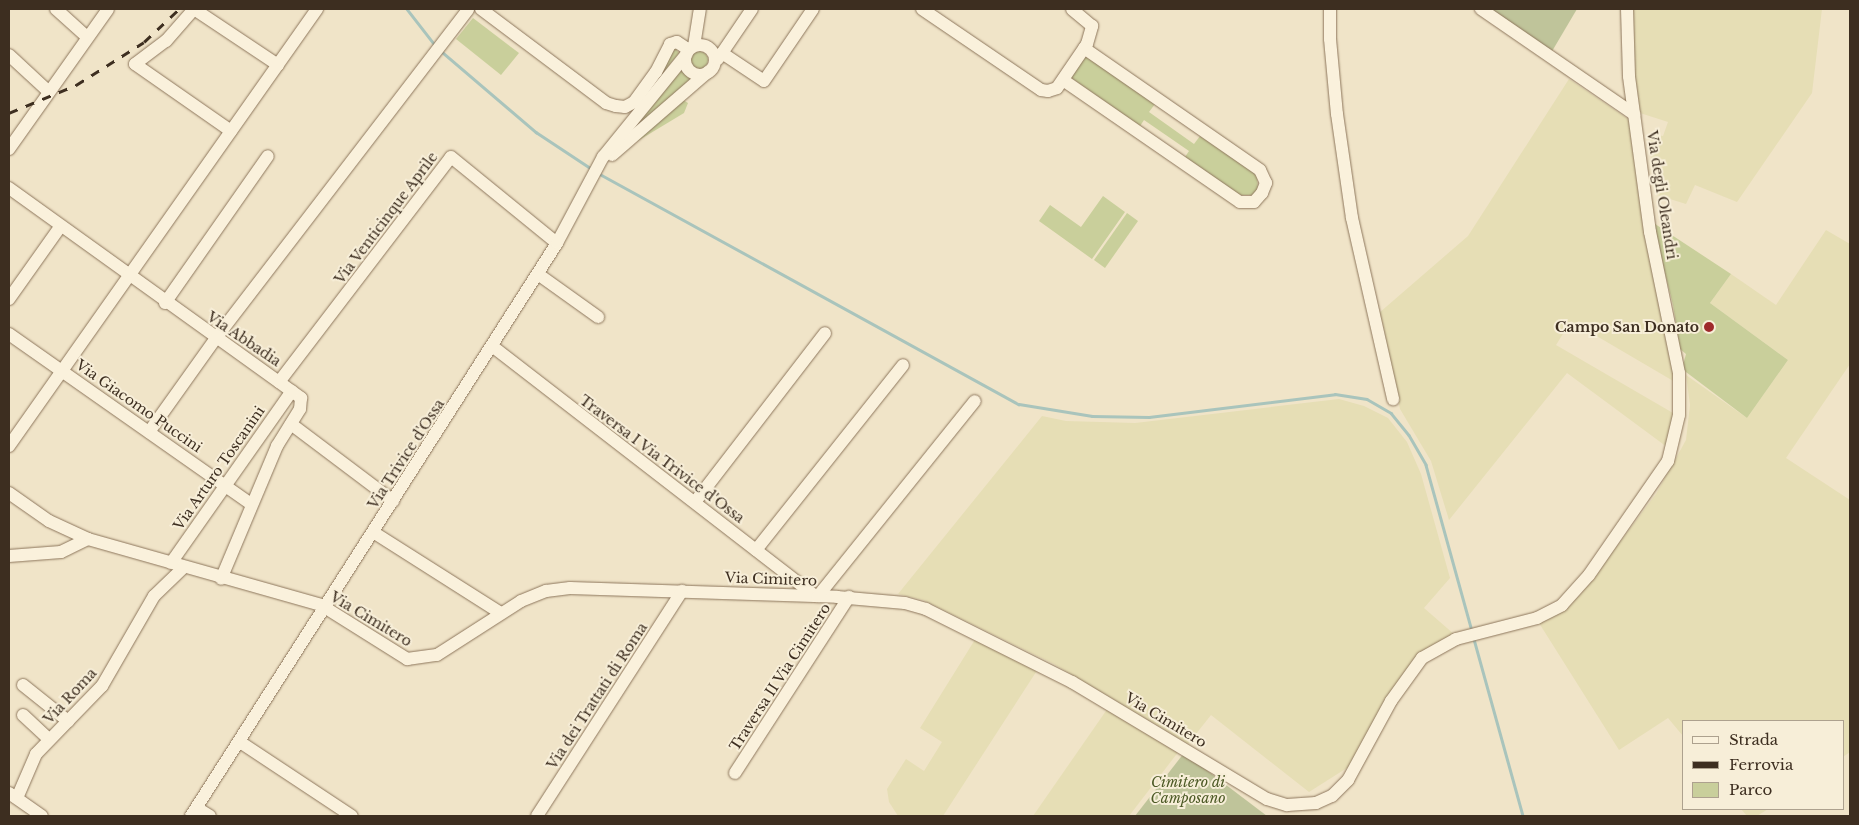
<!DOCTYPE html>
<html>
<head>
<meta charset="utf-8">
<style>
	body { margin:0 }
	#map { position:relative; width:1859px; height:825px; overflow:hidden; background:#f0e4c8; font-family:"Libre Baskerville",serif }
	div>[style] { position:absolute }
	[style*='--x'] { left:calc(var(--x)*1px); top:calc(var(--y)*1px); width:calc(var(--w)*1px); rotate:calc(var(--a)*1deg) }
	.farmland>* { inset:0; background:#e6deb5 }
	.green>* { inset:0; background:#c9cf9b }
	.round { border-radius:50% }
	.cemetery>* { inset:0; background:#bfc49a }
	.stream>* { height:2.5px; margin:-1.25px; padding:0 1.25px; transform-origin:1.25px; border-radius:1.25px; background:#a9c4bc }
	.roads { filter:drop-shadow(0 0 1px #8d765c) drop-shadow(0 0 1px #8d765c) }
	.minor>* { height:12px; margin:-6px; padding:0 6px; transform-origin:6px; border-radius:6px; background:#faf1dc }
	.minor>.ring { margin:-6px; padding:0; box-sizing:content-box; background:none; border:12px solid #faf1dc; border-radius:50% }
	.rail>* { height:2.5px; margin-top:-1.25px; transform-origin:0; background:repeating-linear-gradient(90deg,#3d2e20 0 9px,transparent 0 18px) }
	.dots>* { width:14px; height:14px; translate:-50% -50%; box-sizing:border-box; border:2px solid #f7eed8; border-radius:50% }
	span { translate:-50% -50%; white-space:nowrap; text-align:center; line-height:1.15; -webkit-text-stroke:4px #f7eed8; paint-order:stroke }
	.street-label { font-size:14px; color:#3d2e20 }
	.poi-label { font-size:14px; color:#3d2e20; font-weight:700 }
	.right { translate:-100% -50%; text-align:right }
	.park-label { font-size:14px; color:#4d5a26; font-style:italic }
	.frame { position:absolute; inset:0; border:10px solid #3d2e20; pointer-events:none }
	.legend { position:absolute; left:1682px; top:720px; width:162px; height:90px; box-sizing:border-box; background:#f7eed8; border:1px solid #ada18e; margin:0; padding:6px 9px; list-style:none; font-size:15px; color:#3d2e20 }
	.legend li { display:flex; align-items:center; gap:10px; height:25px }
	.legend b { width:25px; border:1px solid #ada18e }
</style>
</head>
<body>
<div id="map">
	<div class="farmland">
		<i style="clip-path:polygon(1631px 9px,1822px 9px,1812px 93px,1737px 202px,1695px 185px,1686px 204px,1657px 195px,1655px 179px,1659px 179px,1663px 171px,1652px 166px,1650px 134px,1663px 136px,1668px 122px,1637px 112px)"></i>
		<i style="clip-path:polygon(1569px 79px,1631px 121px,1675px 382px,1571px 321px,1556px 345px,1673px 413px,1667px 447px,1567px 373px,1449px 520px,1431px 461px,1400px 409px,1379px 313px,1468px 236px)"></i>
		<i style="clip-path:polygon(1826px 230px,1850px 244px,1850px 364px,1786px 458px,1850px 500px,1850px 752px,1843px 757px,1843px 721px,1683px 721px,1683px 736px,1668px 718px,1619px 750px,1539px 623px,1564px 610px,1580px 595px,1656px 494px,1686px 440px,1690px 405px,1686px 375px,1747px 418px,1788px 360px,1710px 303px,1731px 274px,1776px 305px)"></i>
		<i style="clip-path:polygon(1339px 399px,1364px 406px,1388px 418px,1407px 442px,1421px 474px,1450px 578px,1424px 608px,1455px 635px,1419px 655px,1350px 766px,1309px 792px,1211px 715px,1188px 744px,1054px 664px,923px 600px,898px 594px,1042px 416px,1066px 421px,1135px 423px)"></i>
		<i style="clip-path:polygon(976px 638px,1038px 669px,943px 816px,898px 816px,889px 802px,887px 789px,906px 759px,924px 771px,942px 742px,920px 728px)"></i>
		<i style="clip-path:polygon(1108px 708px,1179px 751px,1129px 816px,1033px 816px)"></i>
		<i style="clip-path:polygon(1741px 809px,1768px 809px,1757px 816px,1747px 816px)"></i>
	</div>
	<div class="green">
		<i style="clip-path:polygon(473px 18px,519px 53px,501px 75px,456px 39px)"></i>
		<i style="clip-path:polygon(675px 48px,679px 53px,638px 104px,661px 68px)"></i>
		<i class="round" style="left:690px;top:51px;width:18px;height:18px"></i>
		<i style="clip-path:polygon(1085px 56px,1155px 104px,1149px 112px,1194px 144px,1200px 136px,1257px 175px,1258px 189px,1253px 195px,1240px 195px,1185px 157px,1189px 151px,1144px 120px,1140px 126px,1070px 77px)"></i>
		<i style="clip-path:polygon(683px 67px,693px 82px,637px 127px,634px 124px)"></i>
		<i style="clip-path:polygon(683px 100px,688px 103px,684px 113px,626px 148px)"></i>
		<i style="clip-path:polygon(1103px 196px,1125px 212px,1092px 259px,1039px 221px,1050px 205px,1081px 227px)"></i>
		<i style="clip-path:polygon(1127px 213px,1138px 221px,1105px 268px,1094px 260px)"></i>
		<i style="clip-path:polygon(1652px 222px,1731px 274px,1710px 303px,1788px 360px,1747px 418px,1682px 369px,1686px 354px,1680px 349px,1673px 305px)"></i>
	</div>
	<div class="cemetery">
		<i style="clip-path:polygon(1489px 9px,1577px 9px,1551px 53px)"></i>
		<i style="clip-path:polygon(1184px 753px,1267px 816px,1135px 816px)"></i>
	</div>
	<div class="stream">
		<i style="--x:407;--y:9;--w:46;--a:52.1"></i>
		<i style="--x:441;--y:51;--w:125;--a:40.5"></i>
		<i style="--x:536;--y:132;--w:67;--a:33.5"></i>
		<i style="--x:598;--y:173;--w:480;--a:28.8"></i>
		<i style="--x:1019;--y:404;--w:74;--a:9.3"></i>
		<i style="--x:1092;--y:416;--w:57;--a:1"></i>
		<i style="--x:1149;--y:417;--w:187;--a:-7"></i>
		<i style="--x:1335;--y:394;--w:32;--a:9"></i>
		<i style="--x:1367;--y:399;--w:28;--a:30"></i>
		<i style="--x:1391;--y:413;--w:28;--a:51"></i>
		<i style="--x:1409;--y:435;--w:34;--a:60"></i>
		<i style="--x:1426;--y:465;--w:172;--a:74.5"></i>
		<i style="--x:1474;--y:639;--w:184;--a:74.5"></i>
	</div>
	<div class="roads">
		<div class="minor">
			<i style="--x:56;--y:9;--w:42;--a:42.1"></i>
			<i style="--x:481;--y:9;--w:156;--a:36.9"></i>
			<i style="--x:606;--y:103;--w:10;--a:17"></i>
			<i style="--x:616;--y:106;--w:9;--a:6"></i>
			<i style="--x:625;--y:107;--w:10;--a:-29"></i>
			<i style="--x:634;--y:102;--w:37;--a:-54"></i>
			<i style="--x:656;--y:72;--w:31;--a:-63"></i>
			<i style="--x:670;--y:44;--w:7;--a:-16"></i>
			<i style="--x:677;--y:42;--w:14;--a:34"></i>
			<i style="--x:922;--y:9;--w:144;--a:34.2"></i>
			<i style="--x:1041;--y:90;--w:7;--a:8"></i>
			<i style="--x:1048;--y:91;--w:9;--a:-18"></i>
			<i style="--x:1057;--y:88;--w:53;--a:-55.7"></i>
			<i style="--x:1087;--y:44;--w:19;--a:-74"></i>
			<i style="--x:1092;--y:26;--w:26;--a:-140"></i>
			<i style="--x:1330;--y:9;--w:30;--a:90"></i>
			<i style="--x:1330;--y:39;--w:75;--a:84.7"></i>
			<i style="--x:1337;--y:114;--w:105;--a:81.8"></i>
			<i style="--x:1352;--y:218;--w:186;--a:77.2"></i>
			<i style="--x:1481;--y:9;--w:186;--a:34.5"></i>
			<i class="ring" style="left:685px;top:45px;width:18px;height:18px"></i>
			<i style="--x:694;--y:46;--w:37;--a:-81"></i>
			<i style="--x:722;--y:53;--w:50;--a:33.7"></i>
			<i style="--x:764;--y:81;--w:87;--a:-55.8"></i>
			<i style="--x:9;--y:55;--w:54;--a:42.8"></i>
			<i style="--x:718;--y:59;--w:60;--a:-55.8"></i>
			<i style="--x:1063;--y:80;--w:215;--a:34.6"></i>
			<i style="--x:1240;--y:202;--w:14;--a:0"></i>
			<i style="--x:1254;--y:202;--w:12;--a:-48"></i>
			<i style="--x:1262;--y:193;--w:11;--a:-68"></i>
			<i style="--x:1266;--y:183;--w:14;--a:-115"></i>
			<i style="--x:1260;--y:170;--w:214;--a:-145.3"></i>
			<i style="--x:231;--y:131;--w:117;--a:-145.1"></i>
			<i style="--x:135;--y:64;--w:39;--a:-37"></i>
			<i style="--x:166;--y:41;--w:43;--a:-48.8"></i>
			<i style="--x:194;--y:9;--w:101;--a:33.7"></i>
			<i style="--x:9;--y:149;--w:171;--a:-54.7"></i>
			<i style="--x:612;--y:155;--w:128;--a:-40.9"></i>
			<i style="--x:9;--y:188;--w:360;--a:35.7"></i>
			<i style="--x:301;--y:398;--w:11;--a:95"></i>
			<i style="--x:300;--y:409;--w:44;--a:121.9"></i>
			<i style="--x:277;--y:446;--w:144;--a:112.8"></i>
			<i style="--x:538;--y:274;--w:74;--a:35.6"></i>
			<i style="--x:9;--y:299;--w:88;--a:-54.7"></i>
			<i style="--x:165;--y:303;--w:179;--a:-55"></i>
			<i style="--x:9;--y:334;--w:296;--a:35.1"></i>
			<i style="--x:492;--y:346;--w:407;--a:37.7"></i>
			<i style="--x:279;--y:382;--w:283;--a:-52.6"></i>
			<i style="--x:451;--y:157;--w:136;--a:39.1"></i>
			<i style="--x:291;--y:424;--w:128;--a:37"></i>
			<i style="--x:149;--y:432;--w:115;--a:-54.5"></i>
			<i style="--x:216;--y:338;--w:414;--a:-52.5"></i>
			<i style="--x:9;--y:446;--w:535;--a:-54.82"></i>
			<i style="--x:9;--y:493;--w:49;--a:35"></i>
			<i style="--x:49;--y:521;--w:43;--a:24.8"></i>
			<i style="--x:88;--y:539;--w:242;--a:15.8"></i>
			<i style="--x:321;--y:605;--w:102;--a:32.1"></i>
			<i style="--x:407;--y:659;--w:30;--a:-8"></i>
			<i style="--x:437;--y:655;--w:100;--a:-32.7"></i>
			<i style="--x:521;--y:601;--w:27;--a:-22"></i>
			<i style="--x:546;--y:591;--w:24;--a:-7"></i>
			<i style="--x:570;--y:588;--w:267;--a:1.9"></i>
			<i style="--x:837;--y:597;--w:68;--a:5"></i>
			<i style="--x:905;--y:603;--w:22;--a:16"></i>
			<i style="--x:926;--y:609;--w:163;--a:26.6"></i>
			<i style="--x:1072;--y:682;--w:227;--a:31"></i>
			<i style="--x:1267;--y:799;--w:21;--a:17"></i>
			<i style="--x:1287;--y:805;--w:29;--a:-4"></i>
			<i style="--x:1316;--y:803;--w:17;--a:-24"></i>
			<i style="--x:1332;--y:796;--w:23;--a:-45"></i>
			<i style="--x:1348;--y:780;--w:90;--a:-61.4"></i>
			<i style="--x:1391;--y:701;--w:53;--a:-54.2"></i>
			<i style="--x:1422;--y:658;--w:39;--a:-29"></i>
			<i style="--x:1456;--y:639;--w:84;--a:-14.5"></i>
			<i style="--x:1537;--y:618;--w:28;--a:-27"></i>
			<i style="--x:1562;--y:605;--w:40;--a:-48"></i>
			<i style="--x:1589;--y:575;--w:139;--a:-55.3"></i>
			<i style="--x:1668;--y:461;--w:47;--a:-76.6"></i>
			<i style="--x:1679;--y:415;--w:42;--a:-90"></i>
			<i style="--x:1679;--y:373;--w:144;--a:-101.6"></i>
			<i style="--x:1650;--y:232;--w:157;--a:-97.7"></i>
			<i style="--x:1629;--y:76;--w:67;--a:-91.7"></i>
			<i style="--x:695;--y:502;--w:213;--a:-52.4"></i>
			<i style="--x:373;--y:532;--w:149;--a:32.4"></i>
			<i style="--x:756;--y:550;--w:236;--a:-51.5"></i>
			<i style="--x:9;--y:556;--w:52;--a:-4.4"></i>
			<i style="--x:61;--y:552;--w:30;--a:-26"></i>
			<i style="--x:171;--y:563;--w:210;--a:-54.9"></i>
			<i style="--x:818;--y:596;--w:250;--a:-51.2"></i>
			<i style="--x:23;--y:685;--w:58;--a:38.7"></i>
			<i style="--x:23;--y:715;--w:35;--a:43"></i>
			<i style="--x:240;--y:742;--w:134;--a:33.5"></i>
			<i style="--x:735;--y:773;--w:210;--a:-57.1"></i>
			<i style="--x:9;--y:793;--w:40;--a:34.9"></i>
			<i style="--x:17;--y:798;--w:48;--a:-66.6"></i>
			<i style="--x:36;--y:754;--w:95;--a:-45.9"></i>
			<i style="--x:102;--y:686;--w:104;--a:-60"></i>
			<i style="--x:154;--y:596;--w:40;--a:-44"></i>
			<i style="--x:197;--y:808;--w:15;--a:32"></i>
			<i style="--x:191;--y:816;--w:680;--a:-57.43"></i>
			<i style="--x:557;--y:243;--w:98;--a:-61.9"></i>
			<i style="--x:603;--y:157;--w:132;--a:-50.9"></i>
			<i style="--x:537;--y:816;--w:268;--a:-57.2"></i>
		</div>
	</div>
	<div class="rail">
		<i style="--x:9;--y:113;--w:73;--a:-22.7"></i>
		<i style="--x:76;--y:85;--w:80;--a:-32.3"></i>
		<i style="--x:144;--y:42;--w:48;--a:-43.3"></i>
	</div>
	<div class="dots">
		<i style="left:1709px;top:327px;background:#9e2a2b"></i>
	</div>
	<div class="street-label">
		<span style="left:1662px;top:195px;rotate:81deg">Via degli Oleandri</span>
		<span style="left:386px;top:218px;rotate:-53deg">Via Venticinque Aprile</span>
		<span style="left:244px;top:339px;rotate:34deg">Via Abbadia</span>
		<span style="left:139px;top:406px;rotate:35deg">Via Giacomo Puccini</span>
		<span style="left:406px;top:454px;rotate:-57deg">Via Trivice d'Ossa</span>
		<span style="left:662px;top:459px;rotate:37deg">Traversa I Via Trivice d'Ossa</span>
		<span style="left:219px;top:468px;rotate:-55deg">Via Arturo Toscanini</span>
		<span style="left:771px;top:579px;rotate:2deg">Via Cimitero</span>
		<span style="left:371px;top:619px;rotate:31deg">Via Cimitero</span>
		<span style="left:780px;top:677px;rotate:-57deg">Traversa II Via Cimitero</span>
		<span style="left:70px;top:696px;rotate:-47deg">Via Roma</span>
		<span style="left:597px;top:696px;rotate:-57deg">Via dei Trattati di Roma</span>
		<span style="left:1166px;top:720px;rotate:31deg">Via Cimitero</span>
	</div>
	<div class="poi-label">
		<span class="right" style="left:1699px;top:327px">Campo San Donato</span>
	</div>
	<div class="park-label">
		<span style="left:1188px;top:790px">Cimitero di<br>Camposano</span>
	</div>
	<div class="frame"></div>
	<ul class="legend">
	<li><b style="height:6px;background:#faf1dc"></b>Strada</li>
	<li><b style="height:6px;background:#3d2e20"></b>Ferrovia</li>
	<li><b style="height:14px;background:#c9cf9b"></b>Parco</li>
	</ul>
</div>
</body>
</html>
